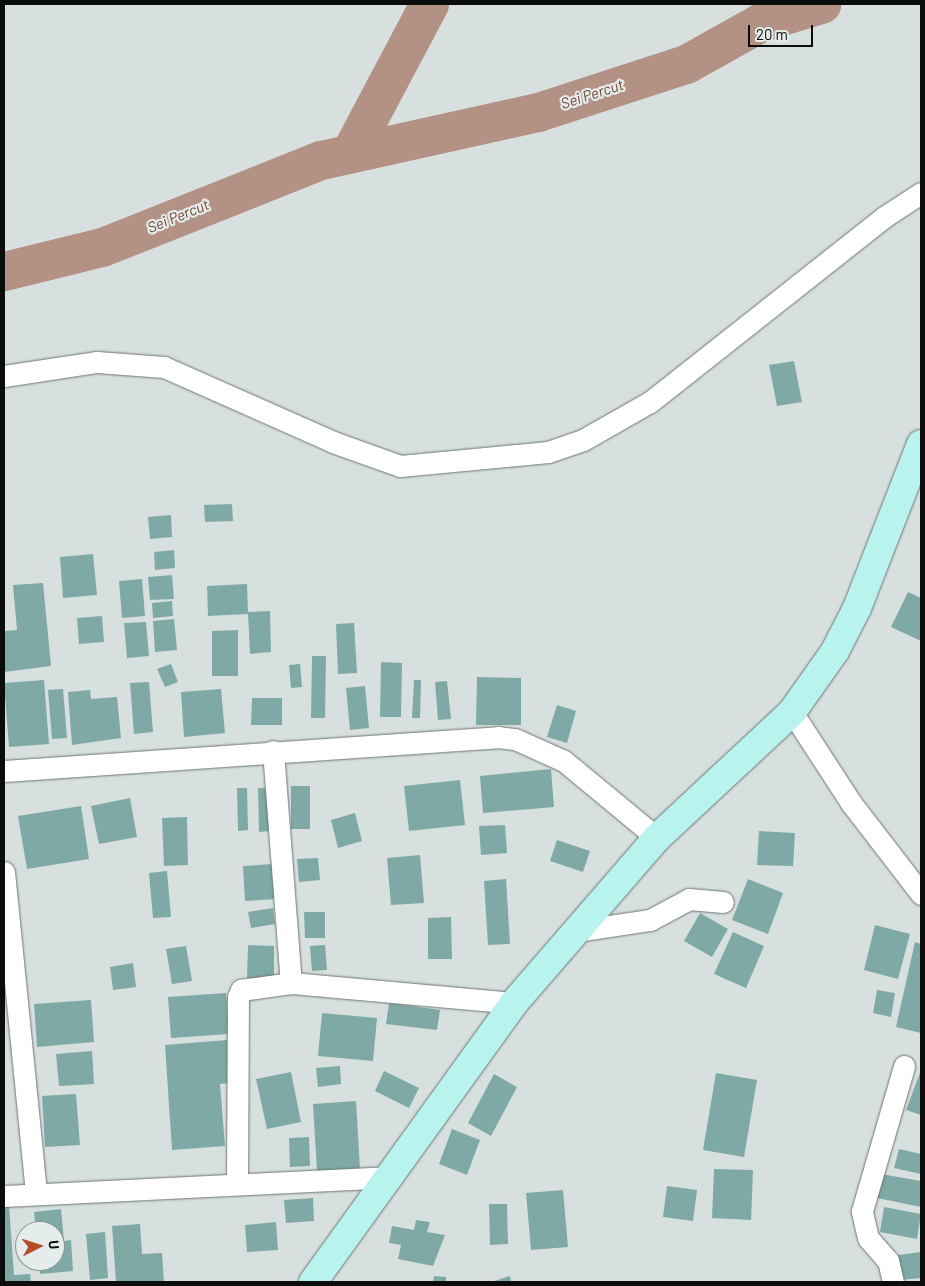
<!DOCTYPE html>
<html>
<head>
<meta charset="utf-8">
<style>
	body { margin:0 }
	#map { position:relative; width:925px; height:1286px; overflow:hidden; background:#d8e0df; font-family:Barlow,sans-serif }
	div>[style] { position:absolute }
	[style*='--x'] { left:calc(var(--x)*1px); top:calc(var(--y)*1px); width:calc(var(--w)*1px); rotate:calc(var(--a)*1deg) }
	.river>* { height:39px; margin:-19.5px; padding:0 19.5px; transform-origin:19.5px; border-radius:19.5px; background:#b49185 }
	.building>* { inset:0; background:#7fa9a4 }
	.roads { filter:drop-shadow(0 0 1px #6d7574) drop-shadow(0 0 1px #6d7574) }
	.minor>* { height:21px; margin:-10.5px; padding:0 10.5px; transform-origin:10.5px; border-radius:10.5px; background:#fff }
	.primary>* { height:28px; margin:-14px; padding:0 14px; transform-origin:14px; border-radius:14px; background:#b8f3ee }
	span { translate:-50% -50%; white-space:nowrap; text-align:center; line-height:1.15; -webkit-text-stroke:4.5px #e5edec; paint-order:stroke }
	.water-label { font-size:15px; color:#74412f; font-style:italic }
	.frame { position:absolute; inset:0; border:5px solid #0b0d0d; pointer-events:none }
	.north { position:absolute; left:15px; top:1221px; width:50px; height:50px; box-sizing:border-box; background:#e5edec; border:1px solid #8e9393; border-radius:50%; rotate:85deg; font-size:14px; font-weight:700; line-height:20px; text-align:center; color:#0b0d0d }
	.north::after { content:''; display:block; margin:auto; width:18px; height:22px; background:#b54e26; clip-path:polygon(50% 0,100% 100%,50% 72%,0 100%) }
	.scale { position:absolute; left:748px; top:25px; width:65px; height:22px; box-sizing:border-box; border:2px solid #0b0d0d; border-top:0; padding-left:6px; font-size:15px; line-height:18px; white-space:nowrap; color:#0b0d0d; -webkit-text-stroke:4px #e5edec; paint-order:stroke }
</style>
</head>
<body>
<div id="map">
	<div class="river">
		<i style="--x:350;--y:153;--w:169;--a:-62.1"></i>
		<i style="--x:4;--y:271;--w:101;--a:-13.8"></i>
		<i style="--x:102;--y:247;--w:236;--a:-21.7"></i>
		<i style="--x:321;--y:160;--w:222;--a:-12.5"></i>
		<i style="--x:538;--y:112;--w:156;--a:-18"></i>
		<i style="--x:686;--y:64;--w:86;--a:-29.2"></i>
		<i style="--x:761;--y:22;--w:63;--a:-16.7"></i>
	</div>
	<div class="building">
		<i style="clip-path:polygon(794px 361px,802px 402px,777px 406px,769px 365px)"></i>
		<i style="clip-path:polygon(232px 504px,233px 521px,205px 522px,204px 505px)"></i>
		<i style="clip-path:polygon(171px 515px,172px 537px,150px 539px,148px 517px)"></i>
		<i style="clip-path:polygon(174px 550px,175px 568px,155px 570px,154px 552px)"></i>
		<i style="clip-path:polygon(93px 554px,97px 595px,63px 598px,60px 557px)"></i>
		<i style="clip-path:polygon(172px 575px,174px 599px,150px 600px,148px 577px)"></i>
		<i style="clip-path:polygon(142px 579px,145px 616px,122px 618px,119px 581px)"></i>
		<i style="clip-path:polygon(43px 583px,51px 666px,4px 672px,4px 631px,17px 630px,13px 585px)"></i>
		<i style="clip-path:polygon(247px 584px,248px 612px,270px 611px,271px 652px,250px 654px,248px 614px,208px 616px,207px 586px)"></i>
		<i style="clip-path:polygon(908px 592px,921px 598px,921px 641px,891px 627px)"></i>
		<i style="clip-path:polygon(172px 601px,173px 616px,153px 618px,152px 603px)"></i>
		<i style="clip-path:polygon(102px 616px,104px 642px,79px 644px,77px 618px)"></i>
		<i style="clip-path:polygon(174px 619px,177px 650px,155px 652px,153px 621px)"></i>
		<i style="clip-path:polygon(146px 622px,149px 656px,127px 658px,124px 623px)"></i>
		<i style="clip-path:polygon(354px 623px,357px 673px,338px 674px,336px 624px)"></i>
		<i style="clip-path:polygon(238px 630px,238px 676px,212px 676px,212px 631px)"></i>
		<i style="clip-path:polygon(312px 656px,326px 656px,325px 718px,311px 718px)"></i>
		<i style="clip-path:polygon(381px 662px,402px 663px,401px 717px,380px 717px)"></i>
		<i style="clip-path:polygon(171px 664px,178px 682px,165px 687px,157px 669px)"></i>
		<i style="clip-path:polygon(300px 664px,302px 687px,291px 688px,289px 665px)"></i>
		<i style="clip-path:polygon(477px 677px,521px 678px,521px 725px,476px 725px)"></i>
		<i style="clip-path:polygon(44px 680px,49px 744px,9px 747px,4px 683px)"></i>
		<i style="clip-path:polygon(414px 680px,421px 680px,420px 718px,412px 718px)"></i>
		<i style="clip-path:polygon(447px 681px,451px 719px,438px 720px,435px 682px)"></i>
		<i style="clip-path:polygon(149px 682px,153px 732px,134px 734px,130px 683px)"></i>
		<i style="clip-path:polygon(365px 686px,369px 728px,350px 730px,346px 688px)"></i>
		<i style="clip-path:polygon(63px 689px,67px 738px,52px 739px,48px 690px)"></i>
		<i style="clip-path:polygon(221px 689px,225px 733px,184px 737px,181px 692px)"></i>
		<i style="clip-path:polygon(90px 690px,91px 699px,117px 697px,121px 738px,72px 745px,68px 692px)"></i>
		<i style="clip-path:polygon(252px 698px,282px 698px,282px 725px,251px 725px)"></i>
		<i style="clip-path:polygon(557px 705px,576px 711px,567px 743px,547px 737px)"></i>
		<i style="clip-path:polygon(551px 769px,554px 807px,483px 813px,480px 776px)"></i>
		<i style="clip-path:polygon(460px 780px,465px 825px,409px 831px,404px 786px)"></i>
		<i style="clip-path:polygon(291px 786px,310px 786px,310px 829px,291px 829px)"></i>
		<i style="clip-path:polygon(237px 788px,247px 788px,248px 830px,238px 831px)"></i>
		<i style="clip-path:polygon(258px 788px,269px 788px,270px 831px,259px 832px)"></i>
		<i style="clip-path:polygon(130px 798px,137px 837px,99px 844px,91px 806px)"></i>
		<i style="clip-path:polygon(81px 806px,89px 859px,27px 869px,18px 816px)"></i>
		<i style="clip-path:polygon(355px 813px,362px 841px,338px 848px,331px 820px)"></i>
		<i style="clip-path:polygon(187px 817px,188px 865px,164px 866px,162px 818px)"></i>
		<i style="clip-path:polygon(505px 825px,507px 853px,481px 855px,479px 826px)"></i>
		<i style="clip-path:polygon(759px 831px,795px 833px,793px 866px,757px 865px)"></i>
		<i style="clip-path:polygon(557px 840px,590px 851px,583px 872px,550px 861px)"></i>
		<i style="clip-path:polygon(420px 855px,424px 903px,391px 905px,387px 858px)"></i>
		<i style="clip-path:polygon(318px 858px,320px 880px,299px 882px,297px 859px)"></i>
		<i style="clip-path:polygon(273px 864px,275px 899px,245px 901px,243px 866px)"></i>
		<i style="clip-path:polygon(167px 871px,171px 917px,153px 918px,149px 873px)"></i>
		<i style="clip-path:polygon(506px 879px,510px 944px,488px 945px,484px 881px)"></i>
		<i style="clip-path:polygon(748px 879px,783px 893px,768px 934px,732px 920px)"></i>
		<i style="clip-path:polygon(273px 908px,275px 924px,251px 928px,248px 912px)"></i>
		<i style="clip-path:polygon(304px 912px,325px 912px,325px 938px,305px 938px)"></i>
		<i style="clip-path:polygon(700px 913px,728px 929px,712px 957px,684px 941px)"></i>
		<i style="clip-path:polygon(451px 917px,452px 959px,428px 959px,428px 918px)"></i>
		<i style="clip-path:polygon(875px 925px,910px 934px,898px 979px,864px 970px)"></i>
		<i style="clip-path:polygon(733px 932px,764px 946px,746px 988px,714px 974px)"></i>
		<i style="clip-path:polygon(915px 942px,921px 944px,921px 1033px,896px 1027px)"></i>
		<i style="clip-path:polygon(248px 945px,274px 946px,274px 979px,247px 978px)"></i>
		<i style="clip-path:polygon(325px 945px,327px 970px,312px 971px,310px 946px)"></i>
		<i style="clip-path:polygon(186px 946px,192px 981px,172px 984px,166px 949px)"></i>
		<i style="clip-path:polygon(133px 963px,136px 987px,113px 990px,110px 967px)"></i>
		<i style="clip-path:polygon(877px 990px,895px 993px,891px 1017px,873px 1013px)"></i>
		<i style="clip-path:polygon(226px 993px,229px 1034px,171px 1038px,168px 997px)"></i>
		<i style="clip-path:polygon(91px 1000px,94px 1042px,37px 1047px,34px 1004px)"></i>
		<i style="clip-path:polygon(389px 1003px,440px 1010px,437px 1030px,386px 1024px)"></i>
		<i style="clip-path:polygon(322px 1013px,377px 1018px,373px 1061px,318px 1056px)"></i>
		<i style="clip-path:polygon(227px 1040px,230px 1083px,220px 1084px,225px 1146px,172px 1150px,165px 1045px)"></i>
		<i style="clip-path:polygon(92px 1051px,94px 1084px,59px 1086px,56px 1054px)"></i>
		<i style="clip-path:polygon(340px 1066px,341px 1084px,318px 1087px,316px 1068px)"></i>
		<i style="clip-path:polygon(921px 1070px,921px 1115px,906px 1110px)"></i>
		<i style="clip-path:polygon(384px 1071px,419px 1088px,409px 1108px,375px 1091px)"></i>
		<i style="clip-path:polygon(291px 1072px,301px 1122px,267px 1129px,256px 1079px)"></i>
		<i style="clip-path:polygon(716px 1073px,757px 1080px,744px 1157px,703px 1150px)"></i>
		<i style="clip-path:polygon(494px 1074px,517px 1087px,491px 1136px,468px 1123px)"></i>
		<i style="clip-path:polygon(76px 1094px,80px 1145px,45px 1147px,42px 1096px)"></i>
		<i style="clip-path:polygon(356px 1101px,360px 1169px,317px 1171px,313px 1104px)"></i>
		<i style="clip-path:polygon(452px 1129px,480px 1140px,467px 1175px,439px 1164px)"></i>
		<i style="clip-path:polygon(309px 1137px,310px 1166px,290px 1167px,289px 1138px)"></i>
		<i style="clip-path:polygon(899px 1149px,921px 1154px,921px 1174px,894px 1168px)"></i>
		<i style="clip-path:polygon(714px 1169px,753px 1170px,751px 1220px,712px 1218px)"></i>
		<i style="clip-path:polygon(881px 1174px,921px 1181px,921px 1207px,877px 1198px)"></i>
		<i style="clip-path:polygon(667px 1186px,697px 1190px,693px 1221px,663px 1217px)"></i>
		<i style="clip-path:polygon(563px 1190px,568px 1247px,531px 1250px,526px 1193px)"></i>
		<i style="clip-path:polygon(313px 1198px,314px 1221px,286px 1223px,284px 1200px)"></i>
		<i style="clip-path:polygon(489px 1204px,507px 1204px,508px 1244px,490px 1245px)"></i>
		<i style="clip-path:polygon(4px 1205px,9px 1205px,14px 1275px,30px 1274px,31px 1282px,4px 1282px)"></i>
		<i style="clip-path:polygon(884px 1207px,921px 1214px,917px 1239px,880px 1232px)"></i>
		<i style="clip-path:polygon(61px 1209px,64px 1241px,71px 1240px,73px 1271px,40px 1274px,39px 1261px,55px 1261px,55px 1231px,36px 1231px,34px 1212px)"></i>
		<i style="clip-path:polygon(416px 1220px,430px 1222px,427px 1232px,445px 1235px,433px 1266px,398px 1259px,401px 1245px,389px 1243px,392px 1226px,414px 1230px)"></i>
		<i style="clip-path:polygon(276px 1222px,278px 1250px,247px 1252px,245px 1225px)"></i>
		<i style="clip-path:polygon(140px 1224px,142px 1254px,162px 1253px,164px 1282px,116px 1282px,112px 1226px)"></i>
		<i style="clip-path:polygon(105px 1232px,108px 1278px,90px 1280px,86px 1234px)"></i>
		<i style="clip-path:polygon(921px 1252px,921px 1278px,901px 1280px,898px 1255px)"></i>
		<i style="clip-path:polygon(434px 1276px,446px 1277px,446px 1282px,433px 1282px)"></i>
		<i style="clip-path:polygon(510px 1276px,511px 1282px,491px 1282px)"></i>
	</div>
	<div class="roads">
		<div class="minor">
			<i style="--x:4;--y:376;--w:94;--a:-8.6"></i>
			<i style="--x:97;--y:362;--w:67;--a:4.3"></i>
			<i style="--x:164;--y:367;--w:185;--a:23.9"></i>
			<i style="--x:333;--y:442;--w:71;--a:19.7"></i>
			<i style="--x:400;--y:466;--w:149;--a:-5.4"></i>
			<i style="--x:548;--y:452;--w:37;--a:-19"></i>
			<i style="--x:583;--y:440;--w:77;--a:-29.6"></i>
			<i style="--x:650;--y:402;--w:298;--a:-38.3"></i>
			<i style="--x:884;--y:217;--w:44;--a:-33"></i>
			<i style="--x:792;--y:712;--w:108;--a:57"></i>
			<i style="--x:851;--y:803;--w:115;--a:52.4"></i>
			<i style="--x:273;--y:751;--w:233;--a:85.6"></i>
			<i style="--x:4;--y:771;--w:495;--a:-3.9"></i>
			<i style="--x:498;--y:737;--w:17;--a:7"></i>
			<i style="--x:515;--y:739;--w:54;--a:24.2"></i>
			<i style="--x:564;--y:761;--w:121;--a:39.6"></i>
			<i style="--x:4;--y:872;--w:323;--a:84.3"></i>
			<i style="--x:576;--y:931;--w:75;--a:-8.5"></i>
			<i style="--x:650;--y:920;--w:44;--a:-28.3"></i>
			<i style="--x:689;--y:899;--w:34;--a:5"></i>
			<i style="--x:237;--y:1182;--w:185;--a:-89.7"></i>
			<i style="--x:238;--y:997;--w:8;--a:-67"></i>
			<i style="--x:241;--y:990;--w:50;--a:-8"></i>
			<i style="--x:291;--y:983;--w:224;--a:5.1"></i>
			<i style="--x:4;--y:1196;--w:388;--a:-2.8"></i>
			<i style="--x:893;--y:1282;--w:22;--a:-103"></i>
			<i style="--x:888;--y:1261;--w:30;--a:-131"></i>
			<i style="--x:868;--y:1238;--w:28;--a:-103"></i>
			<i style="--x:862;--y:1211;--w:151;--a:-73.8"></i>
		</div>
		<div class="primary">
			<i style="--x:313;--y:1282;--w:344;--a:-54.2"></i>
			<i style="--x:514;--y:1003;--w:218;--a:-49.1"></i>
			<i style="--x:657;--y:838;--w:185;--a:-43"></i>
			<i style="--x:792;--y:712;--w:75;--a:-54.8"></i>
			<i style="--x:835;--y:651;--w:48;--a:-62.9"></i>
			<i style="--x:857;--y:608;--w:176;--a:-68.7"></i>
		</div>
	</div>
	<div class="water-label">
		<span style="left:592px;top:94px;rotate:-18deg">Sei Percut</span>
		<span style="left:178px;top:216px;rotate:-22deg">Sei Percut</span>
	</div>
	<div class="frame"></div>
	<div class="north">U</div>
	<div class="scale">20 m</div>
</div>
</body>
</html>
